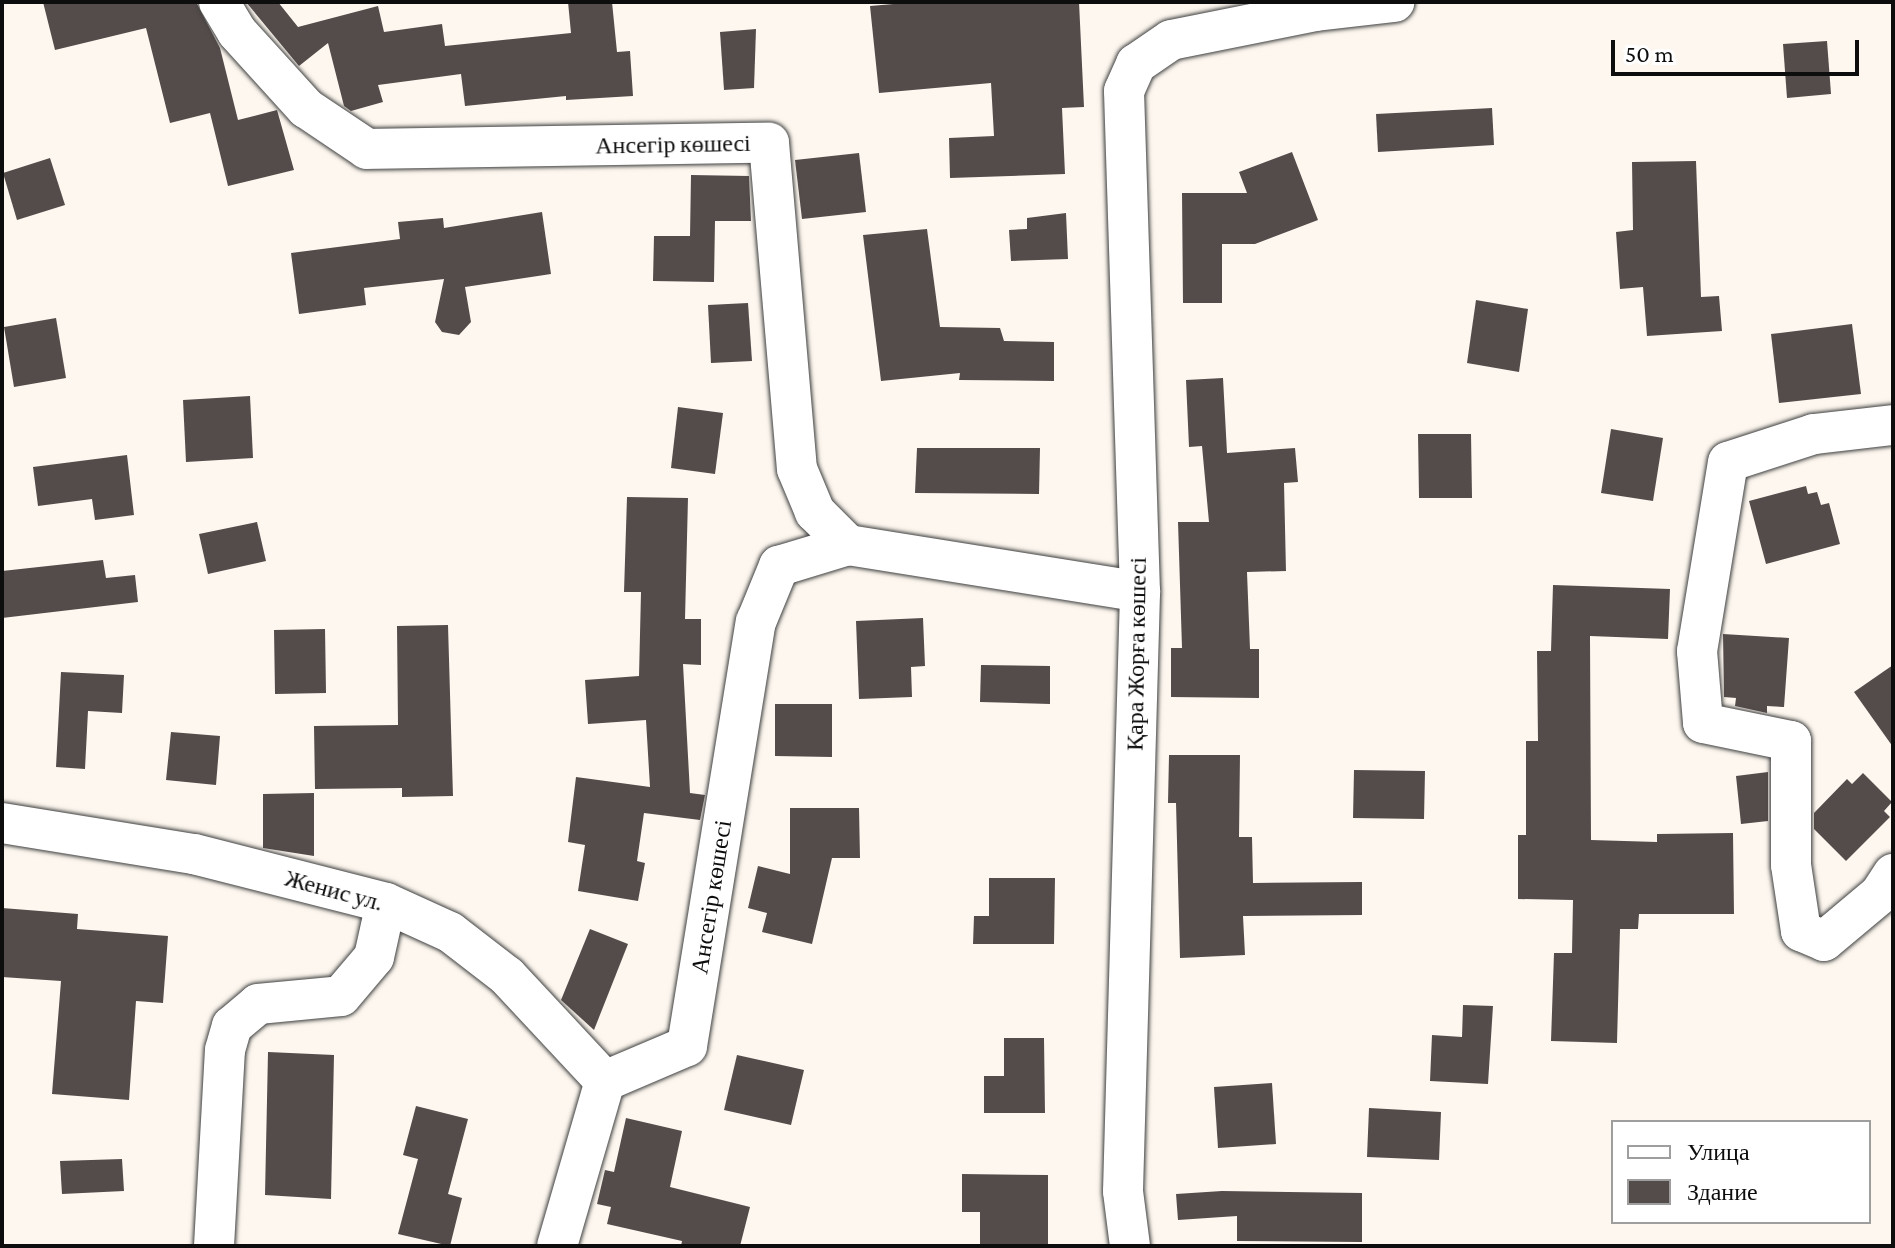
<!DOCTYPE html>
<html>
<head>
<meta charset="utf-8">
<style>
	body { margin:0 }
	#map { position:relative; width:1895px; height:1248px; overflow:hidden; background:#fdf7ef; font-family:"Crimson Pro",serif }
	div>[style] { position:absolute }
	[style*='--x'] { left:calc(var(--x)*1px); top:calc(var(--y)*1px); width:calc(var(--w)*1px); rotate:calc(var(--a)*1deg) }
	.building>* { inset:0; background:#544c4b }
	.roads { filter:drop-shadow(0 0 2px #404040) drop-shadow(0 0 2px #404040) }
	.minor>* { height:40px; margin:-20px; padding:0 20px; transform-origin:20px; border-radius:20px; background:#fff }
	span { translate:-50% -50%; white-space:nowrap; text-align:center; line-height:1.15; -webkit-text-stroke:8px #fff; paint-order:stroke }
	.street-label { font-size:24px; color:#0d0d0d }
	.frame { position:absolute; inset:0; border:4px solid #0d0d0d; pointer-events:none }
	.legend { position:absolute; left:1611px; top:1120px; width:260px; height:104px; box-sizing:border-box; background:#fff; border:2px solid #9e9e9e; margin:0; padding:10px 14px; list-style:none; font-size:24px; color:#0d0d0d }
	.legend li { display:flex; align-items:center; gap:16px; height:40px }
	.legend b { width:40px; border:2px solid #9e9e9e }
	.scale { position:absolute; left:1611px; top:40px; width:248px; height:36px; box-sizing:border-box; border:4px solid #0d0d0d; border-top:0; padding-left:10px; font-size:24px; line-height:28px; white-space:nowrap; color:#0d0d0d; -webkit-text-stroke:6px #fff; paint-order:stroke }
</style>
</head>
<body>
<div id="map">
	<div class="building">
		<i style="clip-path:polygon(43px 2px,196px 2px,220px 48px,238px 120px,277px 110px,294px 170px,228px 186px,210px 113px,170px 123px,146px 28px,55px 50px)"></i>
		<i style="clip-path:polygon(246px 2px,278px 2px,298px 27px,378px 6px,384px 32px,442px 24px,445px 46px,571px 33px,568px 2px,612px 2px,617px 52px,630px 51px,633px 96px,566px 100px,566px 96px,465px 106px,461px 74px,378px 85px,383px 102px,351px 111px,344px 106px,328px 43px,299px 66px)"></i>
		<i style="clip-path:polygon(917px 2px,1079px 2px,1084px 107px,1062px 108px,1065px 174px,950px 178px,949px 138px,994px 136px,991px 83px,879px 93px,870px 6px)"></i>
		<i style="clip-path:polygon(756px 29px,754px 88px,724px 90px,720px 32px)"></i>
		<i style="clip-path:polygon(1827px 41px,1831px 94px,1787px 98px,1783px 44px)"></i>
		<i style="clip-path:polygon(1492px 108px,1494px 145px,1378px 152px,1376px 114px)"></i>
		<i style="clip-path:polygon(1292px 152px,1318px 220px,1255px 244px,1222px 244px,1222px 303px,1183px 303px,1182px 193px,1247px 193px,1239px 172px)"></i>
		<i style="clip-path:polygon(859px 153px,866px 212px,802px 219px,795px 160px)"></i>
		<i style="clip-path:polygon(50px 158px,65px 205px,17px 220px,3px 173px)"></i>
		<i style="clip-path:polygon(1696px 161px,1701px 297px,1719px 296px,1722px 331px,1647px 336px,1643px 287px,1620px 289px,1616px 232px,1633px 230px,1632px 162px)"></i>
		<i style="clip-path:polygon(691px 175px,749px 176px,751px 221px,715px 221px,714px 282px,653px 281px,654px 236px,690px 236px)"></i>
		<i style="clip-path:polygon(542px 212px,551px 274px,465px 287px,471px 322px,459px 335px,442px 332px,435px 322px,444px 279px,364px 288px,366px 305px,299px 314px,291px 253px,400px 239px,398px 222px,443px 218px,444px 228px)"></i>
		<i style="clip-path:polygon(1066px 213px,1068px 259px,1011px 261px,1009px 230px,1027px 229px,1027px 218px)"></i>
		<i style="clip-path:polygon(927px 229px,940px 327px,1000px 328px,1004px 341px,1054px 342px,1054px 381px,959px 380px,960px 373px,881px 381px,863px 235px)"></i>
		<i style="clip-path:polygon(1476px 300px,1528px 309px,1519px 372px,1467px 363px)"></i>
		<i style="clip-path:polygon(748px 303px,752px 361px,711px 363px,708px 305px)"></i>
		<i style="clip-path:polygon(56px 318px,66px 378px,14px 387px,4px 327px)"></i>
		<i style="clip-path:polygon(1852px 324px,1861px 394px,1779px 403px,1771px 334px)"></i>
		<i style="clip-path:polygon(1223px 378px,1227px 453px,1295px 448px,1298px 482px,1284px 483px,1286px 571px,1247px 572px,1250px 649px,1259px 649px,1259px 698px,1171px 697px,1171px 648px,1182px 648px,1178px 522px,1209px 522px,1202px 446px,1189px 447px,1186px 380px)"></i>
		<i style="clip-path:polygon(250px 396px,253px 458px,186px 462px,183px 400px)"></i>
		<i style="clip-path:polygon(678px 407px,723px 413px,715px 474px,671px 468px)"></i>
		<i style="clip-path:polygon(1611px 429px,1663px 438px,1653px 501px,1601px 493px)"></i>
		<i style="clip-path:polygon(1418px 434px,1471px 434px,1472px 498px,1419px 498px)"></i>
		<i style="clip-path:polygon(917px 448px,1040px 448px,1039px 494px,915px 493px)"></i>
		<i style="clip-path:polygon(127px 455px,134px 515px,95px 520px,92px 499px,38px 506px,33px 467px)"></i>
		<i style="clip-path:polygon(1806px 486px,1808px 494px,1817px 492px,1821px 505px,1829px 503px,1840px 544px,1766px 564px,1749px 501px)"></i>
		<i style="clip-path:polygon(627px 497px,688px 498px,685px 619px,701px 619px,701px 665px,683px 664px,690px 793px,705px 795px,700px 820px,644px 813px,637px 861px,645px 863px,638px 901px,578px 891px,585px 845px,568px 842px,576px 777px,650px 787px,646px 720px,588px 724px,585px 680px,639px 676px,641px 592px,624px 592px)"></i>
		<i style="clip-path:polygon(257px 522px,266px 561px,208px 574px,199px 534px)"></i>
		<i style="clip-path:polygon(103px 560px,106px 578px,135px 575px,138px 602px,2px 618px,2px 571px)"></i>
		<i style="clip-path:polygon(1553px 585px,1670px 589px,1668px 639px,1590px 636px,1591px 840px,1657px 842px,1657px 834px,1733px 833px,1734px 914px,1639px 914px,1638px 929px,1620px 929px,1617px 1043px,1551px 1041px,1554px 953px,1572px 953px,1573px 900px,1518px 899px,1518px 835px,1526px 835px,1526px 741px,1538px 741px,1537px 651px,1551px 651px)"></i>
		<i style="clip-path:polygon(923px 618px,925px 666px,911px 667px,912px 697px,859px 699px,856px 621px)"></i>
		<i style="clip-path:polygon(448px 625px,453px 796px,402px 797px,402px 788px,315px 789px,314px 726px,398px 725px,397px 626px)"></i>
		<i style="clip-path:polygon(325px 629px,326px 693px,275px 694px,274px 630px)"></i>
		<i style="clip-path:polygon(1723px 634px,1789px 638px,1784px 707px,1767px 706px,1767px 713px,1735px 706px,1736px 698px,1724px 697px)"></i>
		<i style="clip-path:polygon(981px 665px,1050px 666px,1050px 704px,980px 702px)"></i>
		<i style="clip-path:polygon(1893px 665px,1893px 747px,1854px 692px)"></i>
		<i style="clip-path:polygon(61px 672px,124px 675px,122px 713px,88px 711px,85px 769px,56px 767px)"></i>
		<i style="clip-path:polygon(775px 704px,832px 704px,832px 757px,775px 756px)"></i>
		<i style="clip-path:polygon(171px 732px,220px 736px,216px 785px,166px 780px)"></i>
		<i style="clip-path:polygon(1169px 755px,1240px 755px,1239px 837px,1252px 837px,1253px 883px,1362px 882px,1362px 915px,1243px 916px,1245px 955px,1180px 958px,1176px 803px,1168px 803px)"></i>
		<i style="clip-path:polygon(1354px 770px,1425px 771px,1424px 819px,1353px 818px)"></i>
		<i style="clip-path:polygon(1768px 772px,1768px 821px,1741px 824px,1736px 776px)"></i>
		<i style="clip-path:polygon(1863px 773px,1892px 802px,1884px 811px,1890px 817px,1846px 861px,1814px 829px,1814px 813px,1847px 779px,1852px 784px)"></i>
		<i style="clip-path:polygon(314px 793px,314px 856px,263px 848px,263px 794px)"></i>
		<i style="clip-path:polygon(790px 808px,859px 808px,860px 858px,832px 858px,812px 944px,762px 932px,767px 913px,748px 908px,758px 866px,790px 874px)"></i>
		<i style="clip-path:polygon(989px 878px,1055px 878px,1054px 944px,973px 944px,974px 916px,989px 916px)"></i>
		<i style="clip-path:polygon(2px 908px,78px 914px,77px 929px,168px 936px,163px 1003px,136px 1001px,129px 1100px,52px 1094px,61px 981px,2px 977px)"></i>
		<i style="clip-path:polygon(590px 929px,628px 944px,594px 1030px,561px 1000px)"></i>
		<i style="clip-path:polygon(1463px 1005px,1493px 1006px,1488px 1084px,1430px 1081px,1432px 1035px,1462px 1037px)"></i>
		<i style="clip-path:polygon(1004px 1038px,1044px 1038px,1045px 1113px,984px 1113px,984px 1076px,1004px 1076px)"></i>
		<i style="clip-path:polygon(268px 1052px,334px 1055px,331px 1199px,265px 1195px)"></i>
		<i style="clip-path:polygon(737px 1055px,804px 1070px,791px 1125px,724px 1110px)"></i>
		<i style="clip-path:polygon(1272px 1083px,1276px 1144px,1218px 1148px,1214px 1087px)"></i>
		<i style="clip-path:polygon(416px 1106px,468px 1119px,448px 1194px,462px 1198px,450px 1246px,398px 1234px,418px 1159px,403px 1155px)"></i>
		<i style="clip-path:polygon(1369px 1108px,1441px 1112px,1439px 1160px,1367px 1157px)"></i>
		<i style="clip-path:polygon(626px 1118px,682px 1131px,670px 1187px,750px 1207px,740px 1246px,681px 1246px,682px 1241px,607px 1224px,611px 1207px,597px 1204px,605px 1170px,614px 1172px)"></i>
		<i style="clip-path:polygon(122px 1159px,124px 1191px,62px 1194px,60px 1161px)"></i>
		<i style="clip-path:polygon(962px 1174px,1048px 1175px,1048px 1246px,980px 1246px,980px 1212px,962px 1212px)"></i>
		<i style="clip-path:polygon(1222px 1191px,1362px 1193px,1362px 1242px,1237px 1241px,1237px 1216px,1178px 1220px,1176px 1194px)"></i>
	</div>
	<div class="roads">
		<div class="minor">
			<i style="--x:219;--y:2;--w:35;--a:59"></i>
			<i style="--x:237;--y:32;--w:103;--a:47.8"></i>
			<i style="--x:306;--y:108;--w:73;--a:33.9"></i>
			<i style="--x:367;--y:149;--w:402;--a:-0.9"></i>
			<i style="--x:769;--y:143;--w:327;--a:85.1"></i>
			<i style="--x:797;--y:469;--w:47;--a:67.3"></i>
			<i style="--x:815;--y:512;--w:47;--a:45"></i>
			<i style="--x:1893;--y:425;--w:80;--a:173.5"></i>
			<i style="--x:1814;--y:434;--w:90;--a:162"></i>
			<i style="--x:1728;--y:462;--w:192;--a:99.3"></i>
			<i style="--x:1697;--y:651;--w:72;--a:85.2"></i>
			<i style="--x:1703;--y:723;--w:90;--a:11.6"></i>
			<i style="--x:1791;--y:741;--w:124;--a:90"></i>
			<i style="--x:1791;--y:865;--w:67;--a:81.4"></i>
			<i style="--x:1801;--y:931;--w:25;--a:23"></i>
			<i style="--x:1824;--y:941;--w:73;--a:-40"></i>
			<i style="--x:1880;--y:894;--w:24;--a:-57"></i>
			<i style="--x:2;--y:823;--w:194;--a:9.2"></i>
			<i style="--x:194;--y:854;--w:198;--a:14.3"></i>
			<i style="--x:386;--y:903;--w:70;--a:24.4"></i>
			<i style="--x:450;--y:932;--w:72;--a:37.7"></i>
			<i style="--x:507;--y:976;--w:144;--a:47"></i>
			<i style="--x:605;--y:1081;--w:89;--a:-23.1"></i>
			<i style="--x:687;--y:1046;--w:430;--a:-80.8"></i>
			<i style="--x:756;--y:622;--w:61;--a:-67.7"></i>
			<i style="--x:779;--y:566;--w:72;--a:-16.9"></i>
			<i style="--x:848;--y:545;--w:296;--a:9.1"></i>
			<i style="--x:214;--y:1246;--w:196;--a:-86.8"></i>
			<i style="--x:225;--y:1050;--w:25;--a:-74"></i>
			<i style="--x:232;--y:1026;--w:34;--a:-40"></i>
			<i style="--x:258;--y:1004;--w:83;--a:-5.5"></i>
			<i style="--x:341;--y:996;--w:51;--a:-49.8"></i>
			<i style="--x:374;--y:957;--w:55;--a:-77.5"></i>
			<i style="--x:557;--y:1246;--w:172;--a:-73.8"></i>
			<i style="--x:1130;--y:1246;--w:55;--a:-97.3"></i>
			<i style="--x:1123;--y:1191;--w:599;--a:-88.37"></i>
			<i style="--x:1140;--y:592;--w:501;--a:-91.83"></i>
			<i style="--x:1124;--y:91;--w:30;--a:-66"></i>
			<i style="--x:1136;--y:64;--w:42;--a:-34.4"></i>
			<i style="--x:1171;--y:40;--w:148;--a:-11.3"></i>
			<i style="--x:1316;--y:11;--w:79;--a:-6.6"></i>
		</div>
	</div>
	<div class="street-label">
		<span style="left:673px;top:144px;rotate:-1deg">Ансегір көшесі</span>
		<span style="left:1136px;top:654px;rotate:-89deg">Қара Жорға көшесі</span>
		<span style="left:334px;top:890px;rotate:15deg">Женис ул.</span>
		<span style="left:711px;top:897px;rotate:-81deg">Ансегір көшесі</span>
	</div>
	<div class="frame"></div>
	<ul class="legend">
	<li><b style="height:10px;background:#fff"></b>Улица</li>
	<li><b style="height:22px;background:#544c4b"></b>Здание</li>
	</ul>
	<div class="scale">50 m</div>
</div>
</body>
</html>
